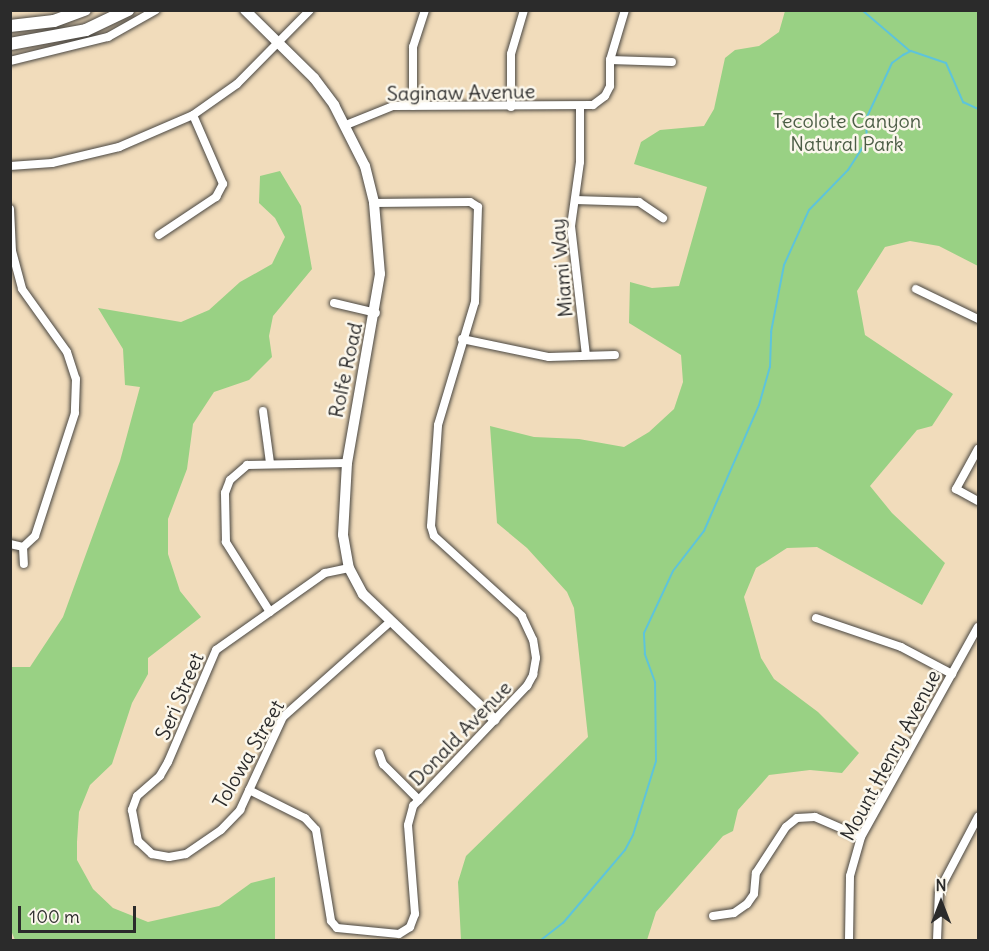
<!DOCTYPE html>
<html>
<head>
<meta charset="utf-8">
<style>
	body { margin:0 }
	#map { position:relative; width:989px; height:951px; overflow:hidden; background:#f1dcbb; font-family:Delius,sans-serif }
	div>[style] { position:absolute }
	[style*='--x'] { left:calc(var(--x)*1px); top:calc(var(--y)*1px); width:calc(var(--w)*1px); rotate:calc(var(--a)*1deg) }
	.green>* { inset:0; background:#99d184 }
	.stream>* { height:2px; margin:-1px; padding:0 1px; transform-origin:1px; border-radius:1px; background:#5ec4db }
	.roads { filter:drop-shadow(0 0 2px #494641) drop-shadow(0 0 2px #494641) }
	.street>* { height:8px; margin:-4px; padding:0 4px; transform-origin:4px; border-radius:4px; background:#fff }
	.secondary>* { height:10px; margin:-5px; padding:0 5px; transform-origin:5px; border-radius:5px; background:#fff }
	.primary>* { height:12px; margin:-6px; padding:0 6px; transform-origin:6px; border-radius:6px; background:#fff }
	span { translate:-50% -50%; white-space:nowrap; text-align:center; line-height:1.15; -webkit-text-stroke:5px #fbf7ec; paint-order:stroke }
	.street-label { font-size:20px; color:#2b2b2b }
	.park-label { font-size:20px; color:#4c5d46 }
	.frame { position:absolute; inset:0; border:12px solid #2b2b2b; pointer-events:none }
	.north { position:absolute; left:911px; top:873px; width:60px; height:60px; -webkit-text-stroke:4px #fbf7ec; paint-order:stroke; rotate:0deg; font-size:16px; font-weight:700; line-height:24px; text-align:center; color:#2b2b2b }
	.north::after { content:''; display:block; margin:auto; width:21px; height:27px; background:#2b2b2b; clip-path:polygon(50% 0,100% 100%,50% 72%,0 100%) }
	.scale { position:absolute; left:18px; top:906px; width:118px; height:27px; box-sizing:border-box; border:3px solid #2b2b2b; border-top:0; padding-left:8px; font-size:18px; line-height:21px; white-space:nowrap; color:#2b2b2b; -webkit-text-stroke:4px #fbf7ec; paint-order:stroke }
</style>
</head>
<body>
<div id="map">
	<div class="green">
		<i style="clip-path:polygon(785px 11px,978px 11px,978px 266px,939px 246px,910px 241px,885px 247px,857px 291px,865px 335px,953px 394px,932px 426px,917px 430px,870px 486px,892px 513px,945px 563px,922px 605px,817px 547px,787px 548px,756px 568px,744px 597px,761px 658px,774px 679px,818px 712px,859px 753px,842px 773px,810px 770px,769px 775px,738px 810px,733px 831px,723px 836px,656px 912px,647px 940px,461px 940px,458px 882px,466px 856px,588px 737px,574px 608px,567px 592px,527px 548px,497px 523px,490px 426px,534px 437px,579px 439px,624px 447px,649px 432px,674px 409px,683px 382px,681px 355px,629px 323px,630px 282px,652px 288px,679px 286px,707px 187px,634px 164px,641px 142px,660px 130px,704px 126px,714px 109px,725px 58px,735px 50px,759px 46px,779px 32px)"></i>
		<i style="clip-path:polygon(280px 171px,301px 206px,312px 269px,273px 316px,269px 336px,272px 357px,249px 380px,214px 392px,193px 424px,187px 469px,168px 519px,168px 554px,180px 591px,201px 617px,148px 658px,148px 674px,132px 703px,112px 764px,90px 785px,79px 812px,77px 842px,77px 860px,93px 889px,113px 908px,148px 922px,219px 906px,251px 883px,275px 877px,275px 940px,15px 940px,10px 928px,11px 667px,30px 667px,63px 617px,120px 461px,140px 387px,125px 385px,123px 349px,98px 308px,181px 322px,209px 310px,240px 282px,272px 264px,285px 237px,275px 218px,259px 203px,260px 176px)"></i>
	</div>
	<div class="stream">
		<i style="--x:862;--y:10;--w:63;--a:40.5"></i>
		<i style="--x:541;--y:940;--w:28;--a:-38"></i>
		<i style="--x:563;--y:923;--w:96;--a:-49.7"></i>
		<i style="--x:625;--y:850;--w:17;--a:-62"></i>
		<i style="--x:633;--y:835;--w:77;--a:-72.7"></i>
		<i style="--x:656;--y:761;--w:79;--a:-90.7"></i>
		<i style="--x:655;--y:682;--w:30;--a:-110"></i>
		<i style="--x:645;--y:654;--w:21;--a:-93"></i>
		<i style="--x:644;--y:633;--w:68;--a:-64.9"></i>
		<i style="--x:673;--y:571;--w:51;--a:-52.2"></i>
		<i style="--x:704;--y:531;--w:137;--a:-66.4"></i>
		<i style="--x:759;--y:405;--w:40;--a:-74"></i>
		<i style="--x:770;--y:367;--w:35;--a:-88"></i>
		<i style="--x:771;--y:332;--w:68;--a:-79"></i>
		<i style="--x:784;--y:265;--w:60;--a:-65.6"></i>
		<i style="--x:809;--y:210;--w:56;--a:-45.7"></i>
		<i style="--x:848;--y:170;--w:35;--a:-57"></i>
		<i style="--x:867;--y:141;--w:22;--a:-93"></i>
		<i style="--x:866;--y:119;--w:62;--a:-65.1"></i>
		<i style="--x:892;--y:63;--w:14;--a:-36"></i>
		<i style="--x:903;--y:55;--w:9;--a:-27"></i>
		<i style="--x:911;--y:51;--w:37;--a:19"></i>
		<i style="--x:946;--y:63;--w:43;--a:66.4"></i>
		<i style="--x:963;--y:102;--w:17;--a:25"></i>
	</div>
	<div class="roads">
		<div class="street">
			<i style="--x:610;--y:60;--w:62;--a:1.8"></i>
			<i style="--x:10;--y:61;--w:101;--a:-13.8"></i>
			<i style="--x:108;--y:37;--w:55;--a:-29.4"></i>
			<i style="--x:413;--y:106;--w:59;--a:-90"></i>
			<i style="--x:413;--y:47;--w:39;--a:-72"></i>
			<i style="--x:511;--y:107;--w:53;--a:-90"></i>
			<i style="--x:511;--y:54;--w:46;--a:-73.5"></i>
			<i style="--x:580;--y:108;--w:54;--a:90"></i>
			<i style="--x:580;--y:162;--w:65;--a:98"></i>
			<i style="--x:571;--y:226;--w:130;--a:83.4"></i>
			<i style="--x:346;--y:125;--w:51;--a:-22"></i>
			<i style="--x:393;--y:106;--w:200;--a:-0.3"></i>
			<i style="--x:593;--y:105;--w:15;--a:-37"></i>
			<i style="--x:605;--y:96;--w:11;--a:-63"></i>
			<i style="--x:610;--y:86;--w:26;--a:-90"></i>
			<i style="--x:610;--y:60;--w:52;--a:-73.3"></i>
			<i style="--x:10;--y:166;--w:42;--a:-4.1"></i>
			<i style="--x:52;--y:163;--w:69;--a:-13.4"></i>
			<i style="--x:119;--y:147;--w:81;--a:-23.4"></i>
			<i style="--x:193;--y:115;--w:54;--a:-35.2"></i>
			<i style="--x:237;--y:84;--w:104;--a:-45.4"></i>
			<i style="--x:575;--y:200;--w:64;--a:1.8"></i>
			<i style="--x:639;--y:202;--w:29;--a:34"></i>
			<i style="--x:10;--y:209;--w:42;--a:87.3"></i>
			<i style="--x:12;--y:251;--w:39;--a:75"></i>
			<i style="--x:22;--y:289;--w:77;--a:54.5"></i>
			<i style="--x:67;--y:352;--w:28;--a:72"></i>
			<i style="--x:76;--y:379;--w:34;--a:92"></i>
			<i style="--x:75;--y:413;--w:129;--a:108"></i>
			<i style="--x:35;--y:536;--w:16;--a:137"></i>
			<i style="--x:159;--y:235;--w:69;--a:-33.7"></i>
			<i style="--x:216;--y:197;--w:15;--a:-62"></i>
			<i style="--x:223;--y:184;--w:75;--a:-113.5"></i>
			<i style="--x:916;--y:289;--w:69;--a:25.8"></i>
			<i style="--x:334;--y:303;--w:43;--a:13.4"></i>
			<i style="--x:462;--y:339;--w:89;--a:11.7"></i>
			<i style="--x:549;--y:357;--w:66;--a:-1.7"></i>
			<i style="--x:263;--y:411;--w:52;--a:82.3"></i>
			<i style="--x:978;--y:449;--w:46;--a:118.8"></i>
			<i style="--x:956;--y:489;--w:25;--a:29"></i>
			<i style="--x:10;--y:544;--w:13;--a:13"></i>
			<i style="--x:23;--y:547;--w:17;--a:87"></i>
			<i style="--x:349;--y:568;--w:25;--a:168"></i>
			<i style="--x:325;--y:573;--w:133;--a:144.8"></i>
			<i style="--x:216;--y:650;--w:122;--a:113.2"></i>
			<i style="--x:168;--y:762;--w:16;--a:120"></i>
			<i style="--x:160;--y:776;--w:30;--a:139"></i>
			<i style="--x:137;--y:796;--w:15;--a:110"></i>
			<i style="--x:132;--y:810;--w:32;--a:79"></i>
			<i style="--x:138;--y:841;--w:19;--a:43"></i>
			<i style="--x:152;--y:854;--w:17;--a:10"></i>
			<i style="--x:169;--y:857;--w:17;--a:-10"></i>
			<i style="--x:186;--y:854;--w:42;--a:-34.4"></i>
			<i style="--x:221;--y:830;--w:28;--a:-46"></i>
			<i style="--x:240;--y:810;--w:102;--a:-65.2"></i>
			<i style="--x:283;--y:717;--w:143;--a:-41.6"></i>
			<i style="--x:270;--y:612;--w:83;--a:-122.2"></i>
			<i style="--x:226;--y:542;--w:49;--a:-91.2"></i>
			<i style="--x:225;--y:493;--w:14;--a:-69"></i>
			<i style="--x:230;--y:480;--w:23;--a:-41"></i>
			<i style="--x:247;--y:465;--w:100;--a:-1.1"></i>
			<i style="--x:816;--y:618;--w:90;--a:18.8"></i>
			<i style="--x:901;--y:647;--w:58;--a:27.9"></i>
			<i style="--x:379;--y:753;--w:12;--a:70"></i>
			<i style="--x:383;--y:764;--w:51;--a:45"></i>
			<i style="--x:249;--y:790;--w:63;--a:26.6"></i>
			<i style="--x:305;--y:818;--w:16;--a:47"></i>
			<i style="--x:316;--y:830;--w:92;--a:80.6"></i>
			<i style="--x:331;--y:921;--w:9;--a:49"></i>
			<i style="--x:337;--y:928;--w:62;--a:5.5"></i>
			<i style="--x:399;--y:934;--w:13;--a:-32"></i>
			<i style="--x:410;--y:927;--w:14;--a:-69"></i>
			<i style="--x:415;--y:914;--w:89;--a:-94.5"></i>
			<i style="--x:408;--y:825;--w:20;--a:-75"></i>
			<i style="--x:413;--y:806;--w:166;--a:-46.5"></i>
			<i style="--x:527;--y:686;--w:13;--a:-61"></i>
			<i style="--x:533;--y:675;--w:17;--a:-80"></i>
			<i style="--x:536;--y:658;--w:18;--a:-99"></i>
			<i style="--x:533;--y:640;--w:26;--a:-115"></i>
			<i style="--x:522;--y:616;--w:119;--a:-137.7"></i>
			<i style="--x:434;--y:536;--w:10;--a:-107"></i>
			<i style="--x:431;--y:526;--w:101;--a:-86"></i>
			<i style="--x:438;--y:425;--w:128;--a:-73.3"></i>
			<i style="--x:475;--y:302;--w:95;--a:-88.2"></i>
			<i style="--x:478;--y:207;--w:9;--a:-148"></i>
			<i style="--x:470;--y:202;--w:96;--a:179.4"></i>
			<i style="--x:713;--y:916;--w:21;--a:-8"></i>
			<i style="--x:734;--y:913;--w:16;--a:-35"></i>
			<i style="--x:747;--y:904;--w:12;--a:-55"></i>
			<i style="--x:754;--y:894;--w:21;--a:-85"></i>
			<i style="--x:756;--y:873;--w:55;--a:-56.9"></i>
			<i style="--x:786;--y:827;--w:14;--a:-39"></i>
			<i style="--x:797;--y:818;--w:18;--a:-3"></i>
			<i style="--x:815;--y:817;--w:50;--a:23.5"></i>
			<i style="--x:849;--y:940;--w:64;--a:-89.1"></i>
			<i style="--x:850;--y:876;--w:41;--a:-74.2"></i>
			<i style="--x:861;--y:837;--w:240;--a:-60.9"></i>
			<i style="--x:937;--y:940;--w:49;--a:-87.7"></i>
			<i style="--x:939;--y:891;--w:84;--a:-62.2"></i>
		</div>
		<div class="secondary">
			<i style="--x:245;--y:10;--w:97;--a:44.6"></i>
			<i style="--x:314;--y:78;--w:34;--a:53"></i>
			<i style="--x:334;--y:105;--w:68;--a:63.1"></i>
			<i style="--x:365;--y:166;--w:38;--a:76"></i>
			<i style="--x:374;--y:203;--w:71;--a:85.2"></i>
			<i style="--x:380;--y:274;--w:192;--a:99.9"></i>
			<i style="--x:347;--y:463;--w:72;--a:93.2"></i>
			<i style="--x:343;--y:535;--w:34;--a:80"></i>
			<i style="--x:349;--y:568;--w:30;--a:62"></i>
			<i style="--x:363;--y:594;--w:182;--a:43.7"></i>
		</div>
		<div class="primary">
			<i style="--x:10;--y:26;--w:44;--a:-6.5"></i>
			<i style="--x:54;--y:21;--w:33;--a:-20"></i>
			<i style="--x:10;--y:44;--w:77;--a:-10.4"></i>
			<i style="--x:86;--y:30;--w:47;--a:-25.5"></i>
		</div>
	</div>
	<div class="street-label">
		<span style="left:461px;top:92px;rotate:-1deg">Saginaw Avenue</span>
		<span style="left:561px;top:268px;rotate:-95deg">Miami Way</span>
		<span style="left:345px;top:370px;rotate:-78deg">Rolfe Road</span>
		<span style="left:179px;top:696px;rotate:-67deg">Seri Street</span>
		<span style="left:460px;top:733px;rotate:-46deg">Donald Avenue</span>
		<span style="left:248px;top:754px;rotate:-60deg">Tolowa Street</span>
		<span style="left:890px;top:755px;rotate:-62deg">Mount Henry Avenue</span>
	</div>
	<div class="park-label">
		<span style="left:847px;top:132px">Tecolote Canyon<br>Natural Park</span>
	</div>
	<div class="frame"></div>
	<div class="north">N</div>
	<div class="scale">100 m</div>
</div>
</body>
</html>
